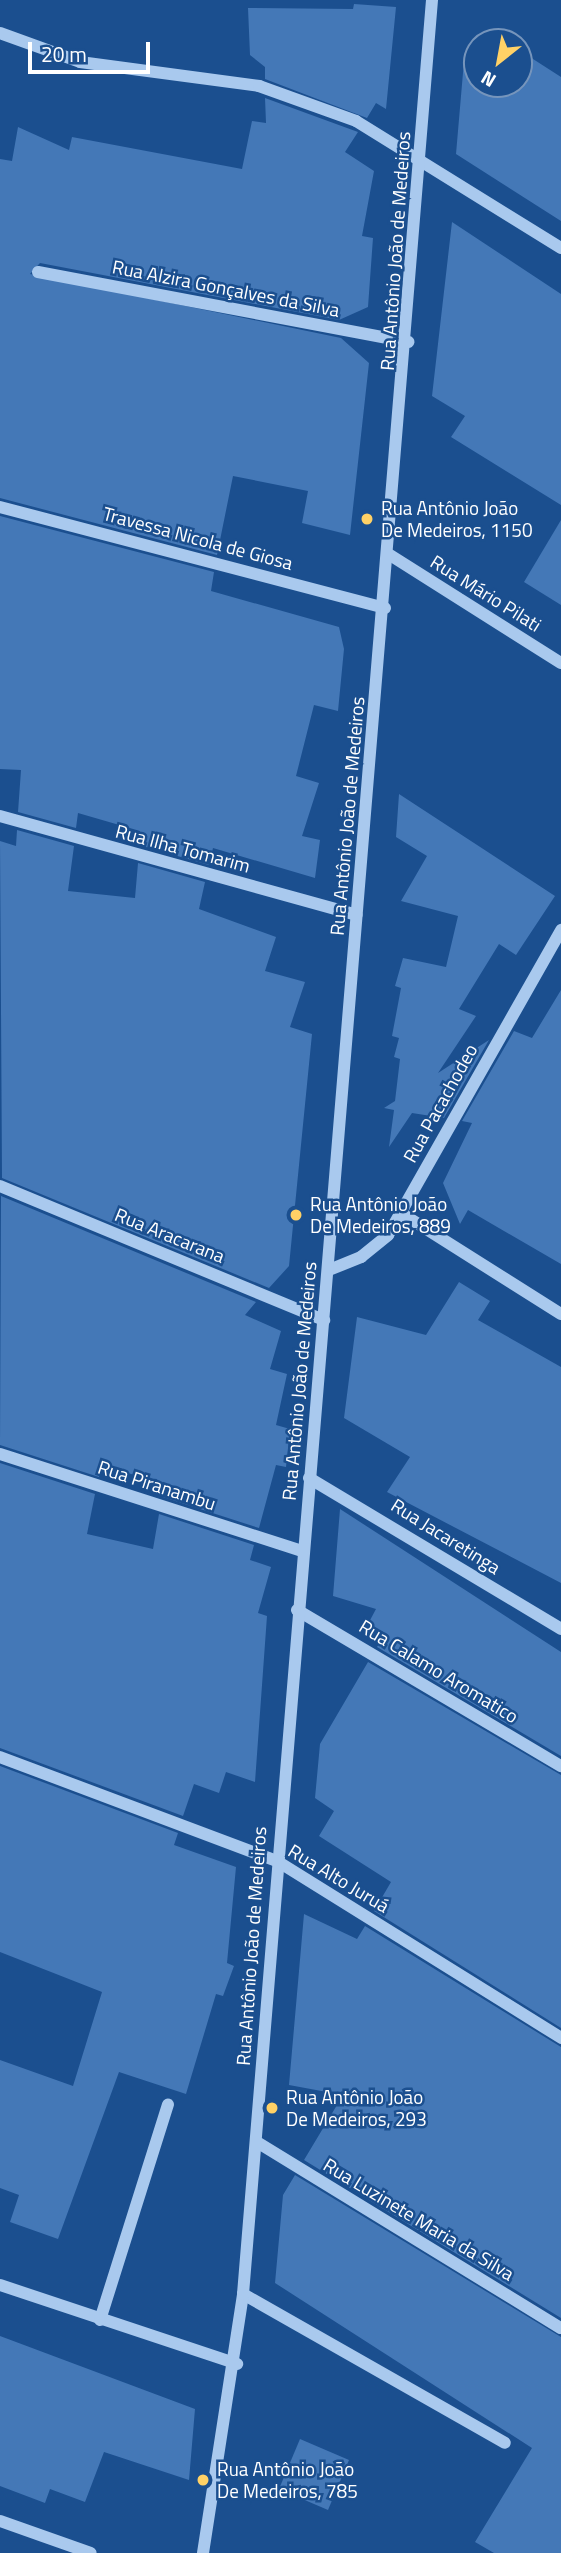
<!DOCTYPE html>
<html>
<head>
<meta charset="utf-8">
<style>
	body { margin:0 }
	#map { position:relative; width:561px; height:2553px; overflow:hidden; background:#1b4f8f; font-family:"Titillium Web",sans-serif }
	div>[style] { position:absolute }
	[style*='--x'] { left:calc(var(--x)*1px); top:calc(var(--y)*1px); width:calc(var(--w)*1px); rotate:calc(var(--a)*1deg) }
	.building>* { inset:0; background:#4478b7 }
	.minor>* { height:12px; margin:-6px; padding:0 6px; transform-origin:6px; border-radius:6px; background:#a9c9ee }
	.dots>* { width:19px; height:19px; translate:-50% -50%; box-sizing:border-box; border:4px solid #1b4f8f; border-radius:50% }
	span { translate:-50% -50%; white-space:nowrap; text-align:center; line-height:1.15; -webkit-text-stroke:5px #1b4f8f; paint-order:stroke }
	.street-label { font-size:19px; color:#fff }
	.poi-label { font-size:19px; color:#fff }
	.left { translate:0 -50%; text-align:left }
	.north { position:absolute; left:463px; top:28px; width:70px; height:70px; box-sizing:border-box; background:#1b4f8f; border:2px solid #7695bc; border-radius:50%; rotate:211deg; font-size:19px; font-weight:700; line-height:28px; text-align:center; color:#fff }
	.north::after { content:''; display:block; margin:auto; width:24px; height:32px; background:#ffd166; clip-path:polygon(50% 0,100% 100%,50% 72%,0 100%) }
	.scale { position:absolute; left:28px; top:42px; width:122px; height:32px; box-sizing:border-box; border:4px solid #fff; border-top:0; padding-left:9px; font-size:21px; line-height:24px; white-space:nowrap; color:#fff; -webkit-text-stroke:5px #1b4f8f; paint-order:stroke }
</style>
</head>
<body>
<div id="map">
	<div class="building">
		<i style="clip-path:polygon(354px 4px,396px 7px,386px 109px,376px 103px,367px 118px,265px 79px,265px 67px,250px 55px,248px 8px,353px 9px)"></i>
		<i style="clip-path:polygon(519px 50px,561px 77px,561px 221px,456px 154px,464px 61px,477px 69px,477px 84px,519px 84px)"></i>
		<i style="clip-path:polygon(265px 98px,358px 132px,345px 152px,374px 171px,362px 236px,373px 238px,368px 307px,339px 320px,40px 263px,30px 274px,341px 338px,369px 363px,350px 535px,302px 523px,308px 491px,233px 476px,217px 555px,0 498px,0 159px,12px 161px,18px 127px,69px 150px,72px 137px,242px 169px,252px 121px,266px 123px)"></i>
		<i style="clip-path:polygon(452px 222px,561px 294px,561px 505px,451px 437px,465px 416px,432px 396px)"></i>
		<i style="clip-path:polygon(0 516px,214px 572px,211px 591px,339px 627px,344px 649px,338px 711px,314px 705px,296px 776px,319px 783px,302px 836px,320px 840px,315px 878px,213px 848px,209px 865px,139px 845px,140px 831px,78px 813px,76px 828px,18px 812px,21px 770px,0 769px)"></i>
		<i style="clip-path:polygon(561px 520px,561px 605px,524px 582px)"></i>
		<i style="clip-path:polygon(399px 794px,555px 896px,516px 955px,499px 944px,459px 1009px,476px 1016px,438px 1073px,489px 1040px,444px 1118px,412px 1113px,389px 1147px,394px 1110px,384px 1108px,395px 1101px,400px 1059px,394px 1057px,399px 1038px,392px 1036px,401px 988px,395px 986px,403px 958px,446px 967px,458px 916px,401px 901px,427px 856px,396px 837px)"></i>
		<i style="clip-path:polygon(17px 830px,74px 846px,68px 891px,135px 898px,138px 863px,205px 882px,199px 909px,276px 937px,265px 971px,305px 982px,290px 1027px,312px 1034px,289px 1266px,269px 1288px,2px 1178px,0 841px,16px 846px)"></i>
		<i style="clip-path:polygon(561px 990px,561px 1264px,468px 1210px,460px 1224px,443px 1183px,472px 1123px,462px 1121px,514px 1031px,532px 1038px)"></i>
		<i style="clip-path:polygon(1px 1196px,256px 1302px,245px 1315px,281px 1331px,270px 1369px,287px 1374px,276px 1425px,290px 1429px,286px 1467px,276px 1465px,259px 1528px,163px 1497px,165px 1483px,101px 1466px,99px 1477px,0 1445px)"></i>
		<i style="clip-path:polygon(459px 1282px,490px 1301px,478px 1320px,561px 1367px,561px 1583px,387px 1492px,410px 1457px,344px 1418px,357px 1317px,426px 1335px)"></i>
		<i style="clip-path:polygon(0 1463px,95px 1494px,87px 1534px,153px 1549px,159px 1514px,254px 1545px,250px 1560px,271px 1567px,258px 1613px,267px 1616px,255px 1782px,226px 1772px,219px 1793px,194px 1784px,183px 1816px,0 1748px)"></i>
		<i style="clip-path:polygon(340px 1509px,561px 1652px,561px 1756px,377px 1647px,385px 1635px,368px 1624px,376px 1609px,333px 1596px)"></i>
		<i style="clip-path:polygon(368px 1662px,561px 1775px,561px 2028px,374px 1911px,391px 1882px,319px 1836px,334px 1811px,315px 1798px,320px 1744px)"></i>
		<i style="clip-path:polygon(0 1766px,178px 1833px,174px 1845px,236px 1867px,227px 1963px,234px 1966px,223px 1996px,216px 1994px,186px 2094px,119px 2072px,58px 2239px,10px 2222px,19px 2195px,0 2188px,0 2060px,73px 2086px,102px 1992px,0 1952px)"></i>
		<i style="clip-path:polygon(304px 1914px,357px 1939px,365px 1926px,561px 2047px,561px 2318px,304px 2160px,343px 2095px,289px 2085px)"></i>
		<i style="clip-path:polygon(295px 2175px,561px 2337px,561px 2553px,494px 2553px,475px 2542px,532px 2448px,275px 2283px,283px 2195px)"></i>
		<i style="clip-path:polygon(0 2336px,195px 2409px,189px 2480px,104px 2452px,85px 2502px,50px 2489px,45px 2503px,0 2486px)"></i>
		<i style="clip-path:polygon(300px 2439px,349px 2460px,328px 2510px,279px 2489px)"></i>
	</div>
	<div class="minor">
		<i style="--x:0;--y:33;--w:85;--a:19.9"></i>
		<i style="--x:80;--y:62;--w:181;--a:7.6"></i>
		<i style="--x:259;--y:86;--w:103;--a:19.8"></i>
		<i style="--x:356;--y:121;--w:241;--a:31.8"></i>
		<i style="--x:38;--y:272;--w:377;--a:10.7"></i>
		<i style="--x:0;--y:507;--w:398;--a:14.7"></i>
		<i style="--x:390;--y:555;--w:202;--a:32.3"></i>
		<i style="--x:0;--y:816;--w:370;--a:15.5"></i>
		<i style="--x:0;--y:1186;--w:351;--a:22.5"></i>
		<i style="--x:401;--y:1213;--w:189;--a:32.3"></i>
		<i style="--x:329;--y:1270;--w:35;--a:-22"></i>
		<i style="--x:361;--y:1257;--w:35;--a:-39"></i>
		<i style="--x:388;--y:1235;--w:351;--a:-60.4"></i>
		<i style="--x:0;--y:1454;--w:318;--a:17.8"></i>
		<i style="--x:309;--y:1478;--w:294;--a:30.9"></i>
		<i style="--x:297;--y:1610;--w:307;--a:30.6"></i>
		<i style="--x:0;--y:1757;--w:296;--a:20.6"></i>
		<i style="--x:277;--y:1861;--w:335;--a:31.9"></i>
		<i style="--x:257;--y:2142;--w:356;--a:31.5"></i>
		<i style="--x:0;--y:2285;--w:250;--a:18.4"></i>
		<i style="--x:243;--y:2294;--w:301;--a:29.6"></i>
		<i style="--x:100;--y:2320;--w:226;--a:-72.5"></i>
		<i style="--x:0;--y:2521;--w:96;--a:19.4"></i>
		<i style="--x:203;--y:2553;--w:262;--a:-81.2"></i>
		<i style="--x:243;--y:2294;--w:2302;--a:-85.29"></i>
	</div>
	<div class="dots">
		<i style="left:367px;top:519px;background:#ffd166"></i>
		<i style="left:296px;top:1215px;background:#ffd166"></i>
		<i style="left:272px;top:2108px;background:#ffd166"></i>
		<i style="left:203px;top:2480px;background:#ffd166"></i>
	</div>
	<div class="street-label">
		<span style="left:395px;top:251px;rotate:-86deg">Rua Antônio João de Medeiros</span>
		<span style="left:226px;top:288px;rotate:11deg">Rua Alzira Gonçalves da Silva</span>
		<span style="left:198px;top:538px;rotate:15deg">Travessa Nicola de Giosa</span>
		<span style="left:486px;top:593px;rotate:32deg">Rua Mário Pilati</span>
		<span style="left:347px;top:816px;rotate:-85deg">Rua Antônio João de Medeiros</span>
		<span style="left:183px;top:848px;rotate:15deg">Rua Ilha Tomarim</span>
		<span style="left:440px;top:1103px;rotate:-61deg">Rua Pacachodeo</span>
		<span style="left:170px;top:1235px;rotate:22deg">Rua Aracarana</span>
		<span style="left:299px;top:1381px;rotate:-85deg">Rua Antônio João de Medeiros</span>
		<span style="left:157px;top:1485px;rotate:18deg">Rua Piranambu</span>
		<span style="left:446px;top:1536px;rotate:32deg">Rua Jacaretinga</span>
		<span style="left:439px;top:1671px;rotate:31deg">Rua Calamo Aromatico</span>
		<span style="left:339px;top:1878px;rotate:31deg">Rua Alto Juruá</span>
		<span style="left:251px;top:1946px;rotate:-86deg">Rua Antônio João de Medeiros</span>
		<span style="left:419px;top:2219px;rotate:31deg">Rua Luzinete Maria da Silva</span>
	</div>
	<div class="poi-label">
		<span class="left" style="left:381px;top:519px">Rua Antônio João<br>De Medeiros, 1150</span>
		<span class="left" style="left:310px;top:1215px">Rua Antônio João<br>De Medeiros, 889</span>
		<span class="left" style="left:286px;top:2108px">Rua Antônio João<br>De Medeiros, 293</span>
		<span class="left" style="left:217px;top:2480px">Rua Antônio João<br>De Medeiros, 785</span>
	</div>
	<div class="north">N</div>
	<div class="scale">20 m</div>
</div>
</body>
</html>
